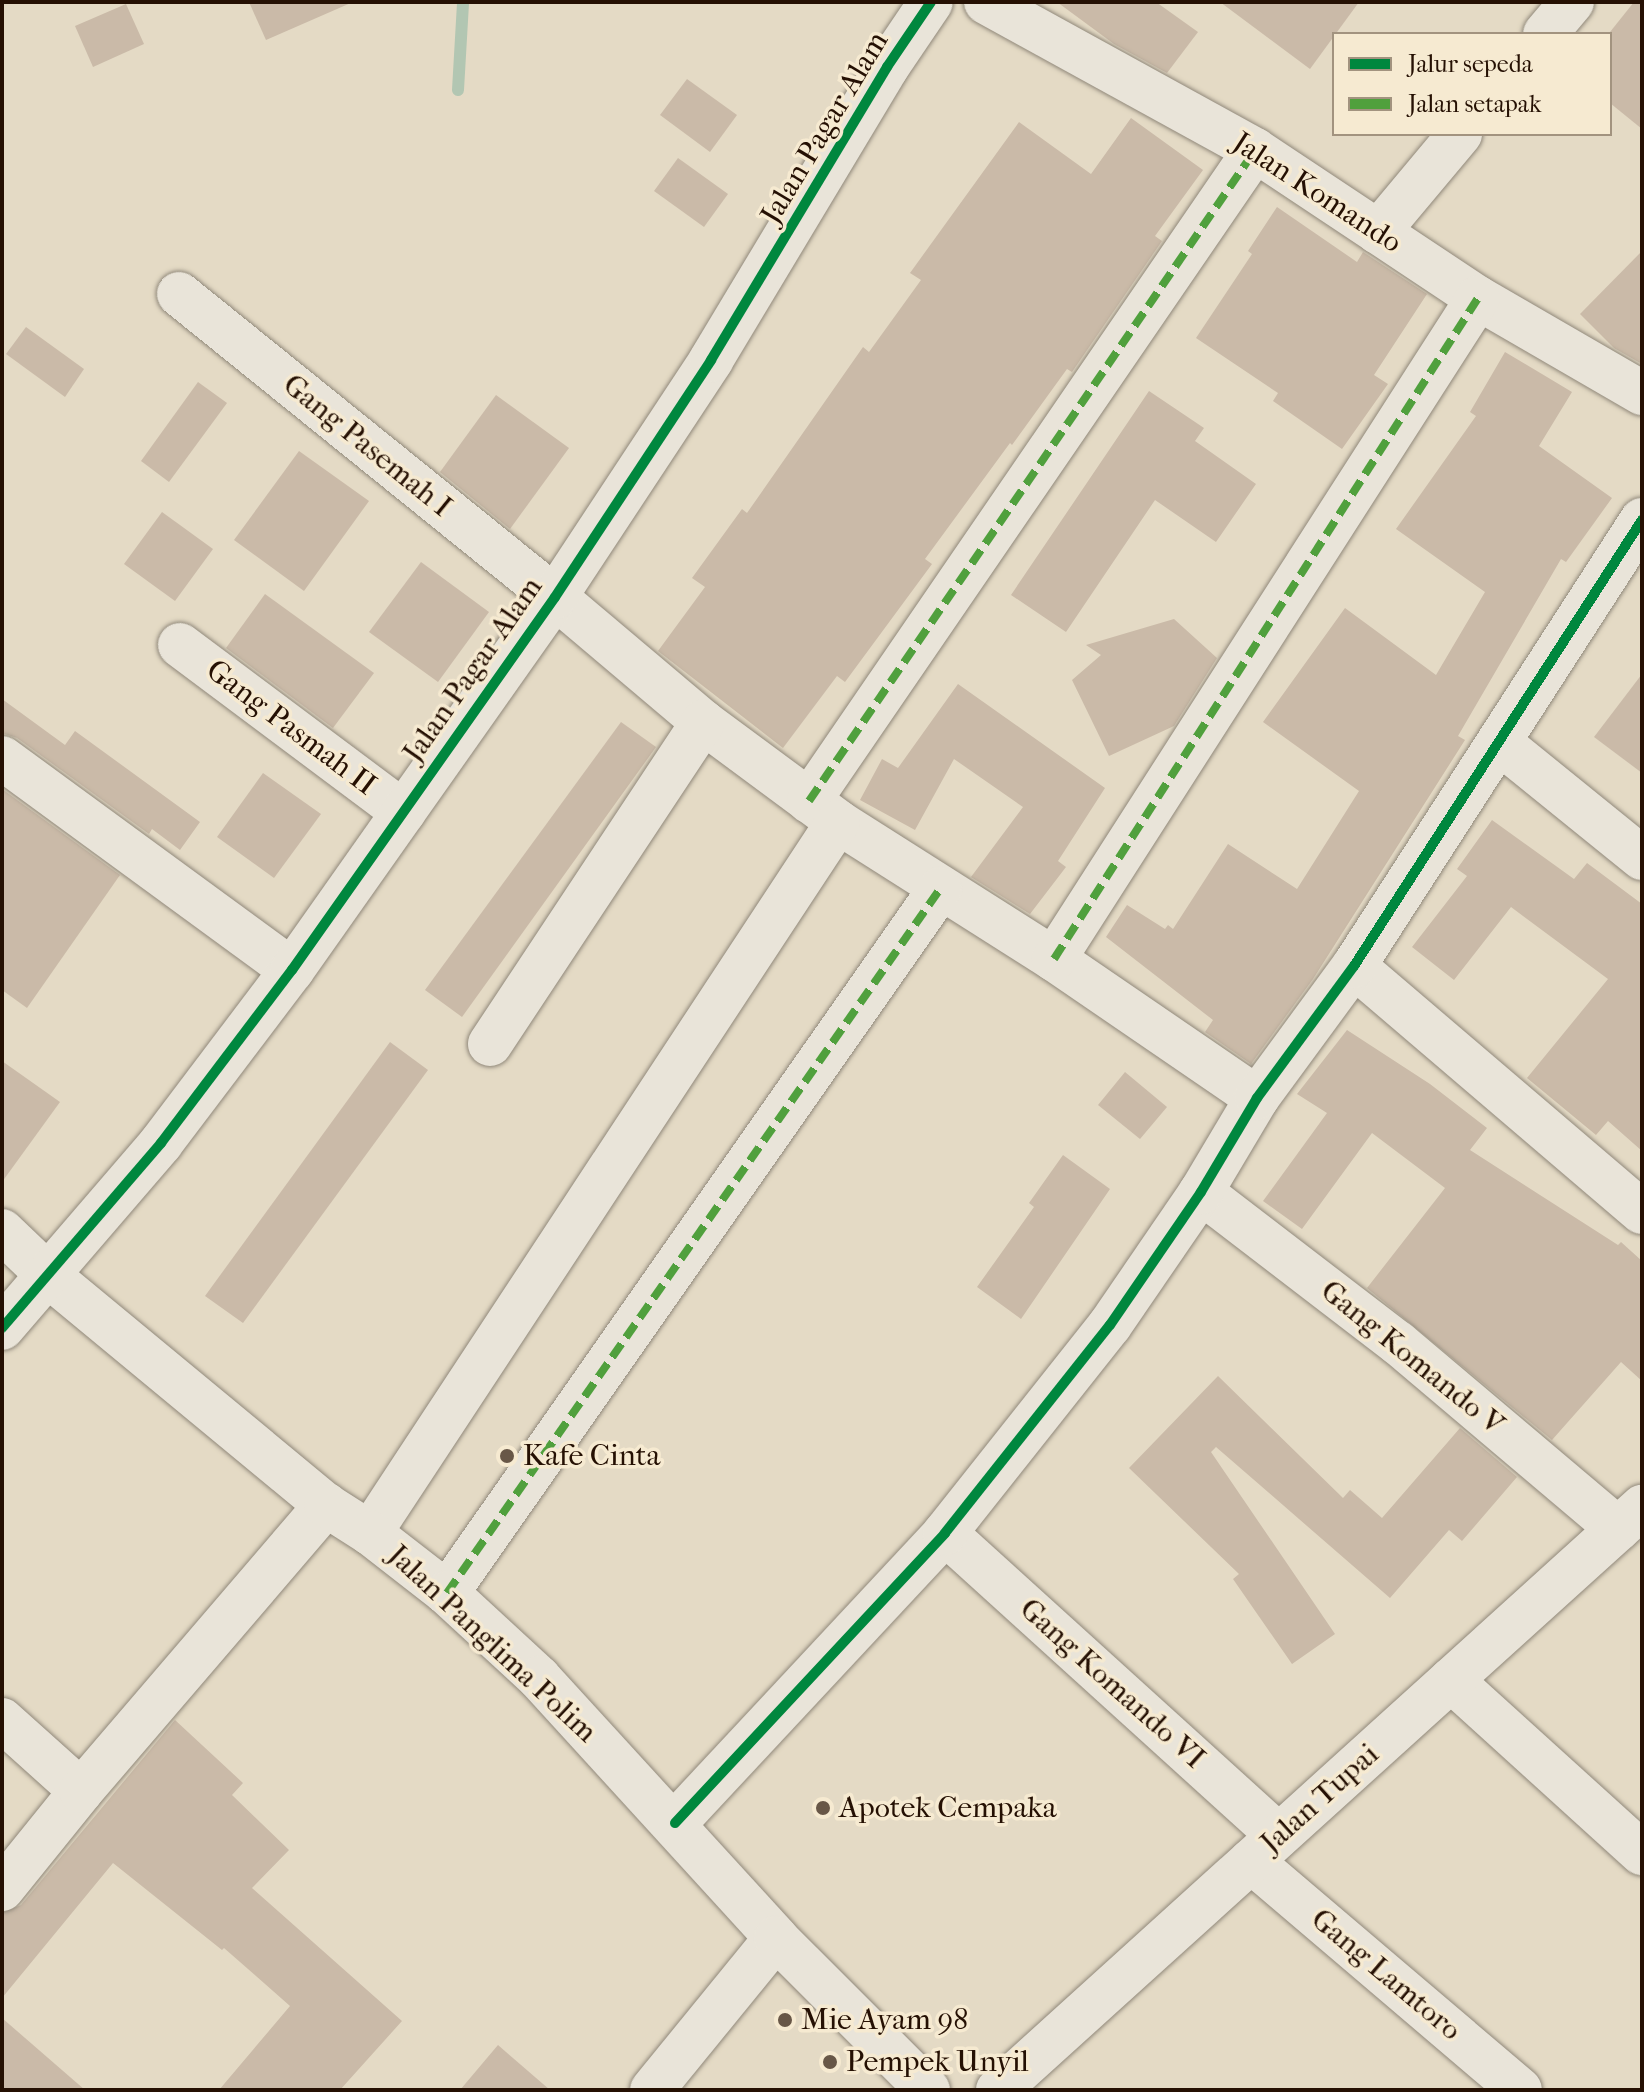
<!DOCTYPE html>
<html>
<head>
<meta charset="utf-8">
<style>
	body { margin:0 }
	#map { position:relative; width:1644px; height:2092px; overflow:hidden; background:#e4dac5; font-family:"IM FELL French Canon",serif }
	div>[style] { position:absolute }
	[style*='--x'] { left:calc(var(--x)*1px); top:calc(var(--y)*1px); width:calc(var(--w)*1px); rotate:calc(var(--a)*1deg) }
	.stream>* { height:12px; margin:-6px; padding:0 6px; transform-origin:6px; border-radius:6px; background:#b2c6b2 }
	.building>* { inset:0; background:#cabaa8 }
	.roads { filter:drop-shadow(0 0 2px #90887a) drop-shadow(0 0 2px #90887a) }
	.street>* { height:44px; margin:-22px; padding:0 22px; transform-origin:22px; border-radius:22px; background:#e9e4d9 }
	.secondary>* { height:44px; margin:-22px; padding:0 22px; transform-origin:22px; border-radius:22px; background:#e9e4d9 }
	.quiet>* { height:8px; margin-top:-4px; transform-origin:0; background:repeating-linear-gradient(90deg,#50a03d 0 16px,transparent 0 24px) }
	.cycleway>* { height:10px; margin:-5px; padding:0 5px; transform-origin:5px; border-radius:5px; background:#00873e }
	.dots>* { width:22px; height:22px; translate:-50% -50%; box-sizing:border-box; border:4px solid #f6ead1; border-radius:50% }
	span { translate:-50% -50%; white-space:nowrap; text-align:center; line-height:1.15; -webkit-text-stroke:7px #f6ead1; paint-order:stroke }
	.street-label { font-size:30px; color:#251003 }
	.poi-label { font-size:30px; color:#251003 }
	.left { translate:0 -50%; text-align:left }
	.frame { position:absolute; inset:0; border:4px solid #251003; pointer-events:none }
	.legend { position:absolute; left:1332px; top:32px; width:280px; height:104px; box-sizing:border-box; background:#f6ead1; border:2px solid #a2937f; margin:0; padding:10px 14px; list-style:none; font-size:24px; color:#251003 }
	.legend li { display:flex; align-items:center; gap:16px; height:40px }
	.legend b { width:40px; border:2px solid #a2937f }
</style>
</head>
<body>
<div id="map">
	<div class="stream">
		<i style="--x:458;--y:90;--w:88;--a:-86.7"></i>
	</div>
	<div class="building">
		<i style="clip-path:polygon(249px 2px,353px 2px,266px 40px)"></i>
		<i style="clip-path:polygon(1057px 2px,1156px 2px,1198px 32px,1167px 73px,1114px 44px)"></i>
		<i style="clip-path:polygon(1220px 2px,1359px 2px,1310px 69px)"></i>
		<i style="clip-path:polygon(1634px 2px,1642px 2px,1642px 129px,1610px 103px,1610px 32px)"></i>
		<i style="clip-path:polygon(126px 4px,144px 44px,93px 67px,75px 26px)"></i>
		<i style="clip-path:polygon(687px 79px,737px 115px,710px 152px,660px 115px)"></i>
		<i style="clip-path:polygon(1131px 118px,1203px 170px,1155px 236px,1162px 241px,1072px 372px,1067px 369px,1012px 445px,1010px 443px,925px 559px,932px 564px,845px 682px,837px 676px,783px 748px,658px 651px,705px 587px,692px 578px,742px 509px,747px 513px,863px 347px,869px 352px,921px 280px,910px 273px,1019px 122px,1091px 174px)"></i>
		<i style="clip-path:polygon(678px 158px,728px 194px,704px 227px,654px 191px)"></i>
		<i style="clip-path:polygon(1277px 207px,1357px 262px,1363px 252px,1427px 294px,1374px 375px,1388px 384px,1342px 449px,1273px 401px,1278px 393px,1196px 338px,1252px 254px,1248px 251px)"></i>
		<i style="clip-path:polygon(1642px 251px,1642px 364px,1614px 348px,1580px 314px)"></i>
		<i style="clip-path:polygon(26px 327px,84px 369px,65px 397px,6px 354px)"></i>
		<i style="clip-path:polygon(1505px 352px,1572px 392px,1539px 446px,1612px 498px,1566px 562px,1561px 559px,1458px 736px,1465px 740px,1313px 979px,1251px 1064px,1205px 1032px,1213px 1020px,1106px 937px,1127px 905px,1165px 929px,1168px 925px,1173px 929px,1228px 844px,1297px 889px,1359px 791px,1263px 722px,1345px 608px,1436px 675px,1485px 592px,1396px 529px,1476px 416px,1470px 412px)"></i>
		<i style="clip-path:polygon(198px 382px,227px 403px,169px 482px,141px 461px)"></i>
		<i style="clip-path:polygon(1149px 391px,1204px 428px,1195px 441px,1256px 484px,1216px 542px,1155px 500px,1066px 632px,1011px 595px)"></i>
		<i style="clip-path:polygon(496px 395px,569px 448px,510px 529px,440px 472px)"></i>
		<i style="clip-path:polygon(299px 451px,369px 501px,304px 591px,234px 540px)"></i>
		<i style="clip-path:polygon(162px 512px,213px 549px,175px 601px,124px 564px)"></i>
		<i style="clip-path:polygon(421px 562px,489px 612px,438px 682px,369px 632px)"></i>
		<i style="clip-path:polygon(265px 594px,374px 673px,333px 728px,226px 648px)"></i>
		<i style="clip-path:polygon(1174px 619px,1217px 658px,1174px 726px,1109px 756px,1072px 680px,1101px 655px,1086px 645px)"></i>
		<i style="clip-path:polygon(1642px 674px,1642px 773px,1594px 737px)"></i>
		<i style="clip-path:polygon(958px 684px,1105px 788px,1058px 861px,1066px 867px,1030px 914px,971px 877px,1023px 807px,954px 759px,915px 830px,860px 800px,882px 759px,898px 768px)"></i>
		<i style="clip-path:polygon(2px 699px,65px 745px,75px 731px,200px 822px,180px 850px,152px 829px,149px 834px,17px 738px,2px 733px)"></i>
		<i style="clip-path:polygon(621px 722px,656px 747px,462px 1017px,425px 990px)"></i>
		<i style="clip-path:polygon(263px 773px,321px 814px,274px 878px,217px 837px)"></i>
		<i style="clip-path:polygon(2px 789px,120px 875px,27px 1008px,2px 990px)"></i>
		<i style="clip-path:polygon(1492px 820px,1574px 879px,1587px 863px,1642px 904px,1642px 1151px,1608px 1121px,1596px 1135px,1527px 1078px,1608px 979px,1511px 907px,1454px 980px,1412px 947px,1467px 876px,1457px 869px)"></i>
		<i style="clip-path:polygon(1347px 1030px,1430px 1084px,1487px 1128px,1470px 1150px,1618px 1245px,1621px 1242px,1642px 1261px,1642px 1381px,1621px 1362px,1552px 1440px,1367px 1288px,1445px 1188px,1372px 1133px,1302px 1229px,1263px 1201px,1327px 1113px,1297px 1094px)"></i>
		<i style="clip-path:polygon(390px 1042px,428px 1070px,243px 1323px,205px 1296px)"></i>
		<i style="clip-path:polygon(2px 1061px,60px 1102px,2px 1182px)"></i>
		<i style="clip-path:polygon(1125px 1072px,1167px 1107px,1140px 1139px,1098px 1105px)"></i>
		<i style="clip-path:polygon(1063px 1155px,1110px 1189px,1021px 1319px,977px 1287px,1034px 1207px,1029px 1203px)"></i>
		<i style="clip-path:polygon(1218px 1376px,1343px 1498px,1350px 1490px,1382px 1518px,1460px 1428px,1517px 1477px,1462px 1541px,1449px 1530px,1390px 1598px,1216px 1447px,1211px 1452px,1335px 1634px,1292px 1664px,1233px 1579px,1239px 1574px,1129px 1468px)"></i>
		<i style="clip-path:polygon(175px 1720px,243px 1783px,232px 1795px,289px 1850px,252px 1888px,402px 2021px,340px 2090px,219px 2090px,290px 2006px,224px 1948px,222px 1950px,113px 1863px,2px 1998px,2px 1913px,21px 1905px)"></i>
		<i style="clip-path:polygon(2px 2018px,85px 2090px,2px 2090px)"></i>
		<i style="clip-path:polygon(498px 2045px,550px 2090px,460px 2090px)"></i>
	</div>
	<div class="roads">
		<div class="street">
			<i style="--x:986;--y:2;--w:307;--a:28.8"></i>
			<i style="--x:1255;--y:150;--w:268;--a:33.6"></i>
			<i style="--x:1478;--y:298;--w:190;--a:30.1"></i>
			<i style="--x:1545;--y:34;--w:42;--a:-49.8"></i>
			<i style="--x:1378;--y:232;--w:128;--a:-50.1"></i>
			<i style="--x:179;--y:294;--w:483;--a:38.9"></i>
			<i style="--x:555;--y:597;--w:194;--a:40.2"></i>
			<i style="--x:703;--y:722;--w:168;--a:36.5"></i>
			<i style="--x:838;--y:822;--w:256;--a:32.4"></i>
			<i style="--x:1054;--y:959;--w:246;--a:34.4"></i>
			<i style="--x:180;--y:645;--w:279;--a:36.8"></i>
			<i style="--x:1500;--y:743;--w:183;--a:39"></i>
			<i style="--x:2;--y:758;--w:359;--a:36.2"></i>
			<i style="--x:809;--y:801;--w:789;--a:-55.58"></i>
			<i style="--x:1054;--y:959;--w:785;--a:-57.32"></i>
			<i style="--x:1354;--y:966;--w:379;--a:40.5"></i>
			<i style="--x:490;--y:1044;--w:386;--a:-56.5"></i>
			<i style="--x:1201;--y:1192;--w:248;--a:37.5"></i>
			<i style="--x:1398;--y:1343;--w:288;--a:40.2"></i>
			<i style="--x:2;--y:1231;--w:65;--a:43.8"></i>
			<i style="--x:370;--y:1533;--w:851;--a:-56.65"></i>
			<i style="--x:945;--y:1533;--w:450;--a:42.2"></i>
			<i style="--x:447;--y:1593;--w:859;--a:-55"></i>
			<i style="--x:1451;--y:1680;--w:258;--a:42.2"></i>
			<i style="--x:2;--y:1720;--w:106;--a:41.9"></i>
			<i style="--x:675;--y:1823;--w:396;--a:-47"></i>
			<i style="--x:945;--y:1533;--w:265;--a:-51.6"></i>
			<i style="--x:1110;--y:1325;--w:161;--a:-55.6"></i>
			<i style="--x:1201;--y:1192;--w:109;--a:-59.2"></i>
			<i style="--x:1257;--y:1098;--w:164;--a:-53.7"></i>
			<i style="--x:1354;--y:966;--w:531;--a:-57.15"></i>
			<i style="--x:1251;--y:1861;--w:353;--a:40.4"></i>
			<i style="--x:2;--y:1889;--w:126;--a:-51.1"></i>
			<i style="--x:81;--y:1791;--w:377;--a:-49.4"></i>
			<i style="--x:652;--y:2090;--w:196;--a:-50.8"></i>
		</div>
		<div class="secondary">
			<i style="--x:49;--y:1276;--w:359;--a:39.6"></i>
			<i style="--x:326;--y:1505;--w:52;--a:32.5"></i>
			<i style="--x:370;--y:1533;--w:98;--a:37.9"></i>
			<i style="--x:447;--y:1593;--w:125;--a:42.7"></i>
			<i style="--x:539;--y:1678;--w:352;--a:47.6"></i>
			<i style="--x:776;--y:1938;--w:215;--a:45"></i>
			<i style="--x:2;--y:1328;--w:244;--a:-49.3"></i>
			<i style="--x:161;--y:1143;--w:217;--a:-52.9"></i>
			<i style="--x:292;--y:970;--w:456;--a:-54.8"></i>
			<i style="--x:555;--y:597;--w:284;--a:-56.6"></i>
			<i style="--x:711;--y:360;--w:342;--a:-59"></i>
			<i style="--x:887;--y:67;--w:78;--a:-55.9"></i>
			<i style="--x:998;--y:2090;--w:869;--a:-42.15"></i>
		</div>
	</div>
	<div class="quiet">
		<i style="--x:809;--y:801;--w:789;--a:-55.58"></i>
		<i style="--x:1054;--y:959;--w:785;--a:-57.32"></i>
		<i style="--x:447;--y:1593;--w:859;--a:-55"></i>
	</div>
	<div class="cycleway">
		<i style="--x:2;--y:1328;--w:244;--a:-49.3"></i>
		<i style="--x:161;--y:1143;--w:217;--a:-52.9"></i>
		<i style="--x:292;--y:970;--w:456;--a:-54.8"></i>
		<i style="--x:555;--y:597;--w:284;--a:-56.6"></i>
		<i style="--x:711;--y:360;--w:342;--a:-59"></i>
		<i style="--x:887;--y:67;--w:78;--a:-55.9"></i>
		<i style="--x:675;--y:1823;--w:396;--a:-47"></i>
		<i style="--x:945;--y:1533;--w:265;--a:-51.6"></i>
		<i style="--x:1110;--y:1325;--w:161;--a:-55.6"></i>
		<i style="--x:1201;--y:1192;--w:109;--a:-59.2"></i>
		<i style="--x:1257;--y:1098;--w:164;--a:-53.7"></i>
		<i style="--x:1354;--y:966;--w:531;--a:-57.15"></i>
	</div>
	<div class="dots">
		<i style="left:507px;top:1456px;background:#685747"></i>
		<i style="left:823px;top:1808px;background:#685747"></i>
		<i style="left:785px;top:2020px;background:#685747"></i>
		<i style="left:830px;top:2062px;background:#685747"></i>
	</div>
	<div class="street-label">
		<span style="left:825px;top:128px;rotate:-59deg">Jalan Pagar Alam</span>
		<span style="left:1317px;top:193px;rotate:33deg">Jalan Komando</span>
		<span style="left:367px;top:446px;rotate:39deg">Gang Pasemah I</span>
		<span style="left:473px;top:670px;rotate:-55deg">Jalan Pagar Alam</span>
		<span style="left:291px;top:728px;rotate:37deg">Gang Pasmah II</span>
		<span style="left:1412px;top:1358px;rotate:39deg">Gang Komando V</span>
		<span style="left:492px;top:1644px;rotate:43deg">Jalan Panglima Polim</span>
		<span style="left:1112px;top:1684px;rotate:42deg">Gang Komando VI</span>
		<span style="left:1320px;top:1799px;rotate:-42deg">Jalan Tupai</span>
		<span style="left:1386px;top:1975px;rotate:40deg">Gang Lamtoro</span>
	</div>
	<div class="poi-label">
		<span class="left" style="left:523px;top:1456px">Kafe Cinta</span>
		<span class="left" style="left:839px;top:1808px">Apotek Cempaka</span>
		<span class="left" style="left:801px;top:2020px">Mie Ayam 98</span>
		<span class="left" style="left:846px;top:2062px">Pempek Unyil</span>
	</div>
	<div class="frame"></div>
	<ul class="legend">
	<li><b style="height:10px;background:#00873e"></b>Jalur sepeda</li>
	<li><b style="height:10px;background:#50a03d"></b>Jalan setapak</li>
	</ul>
</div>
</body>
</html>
